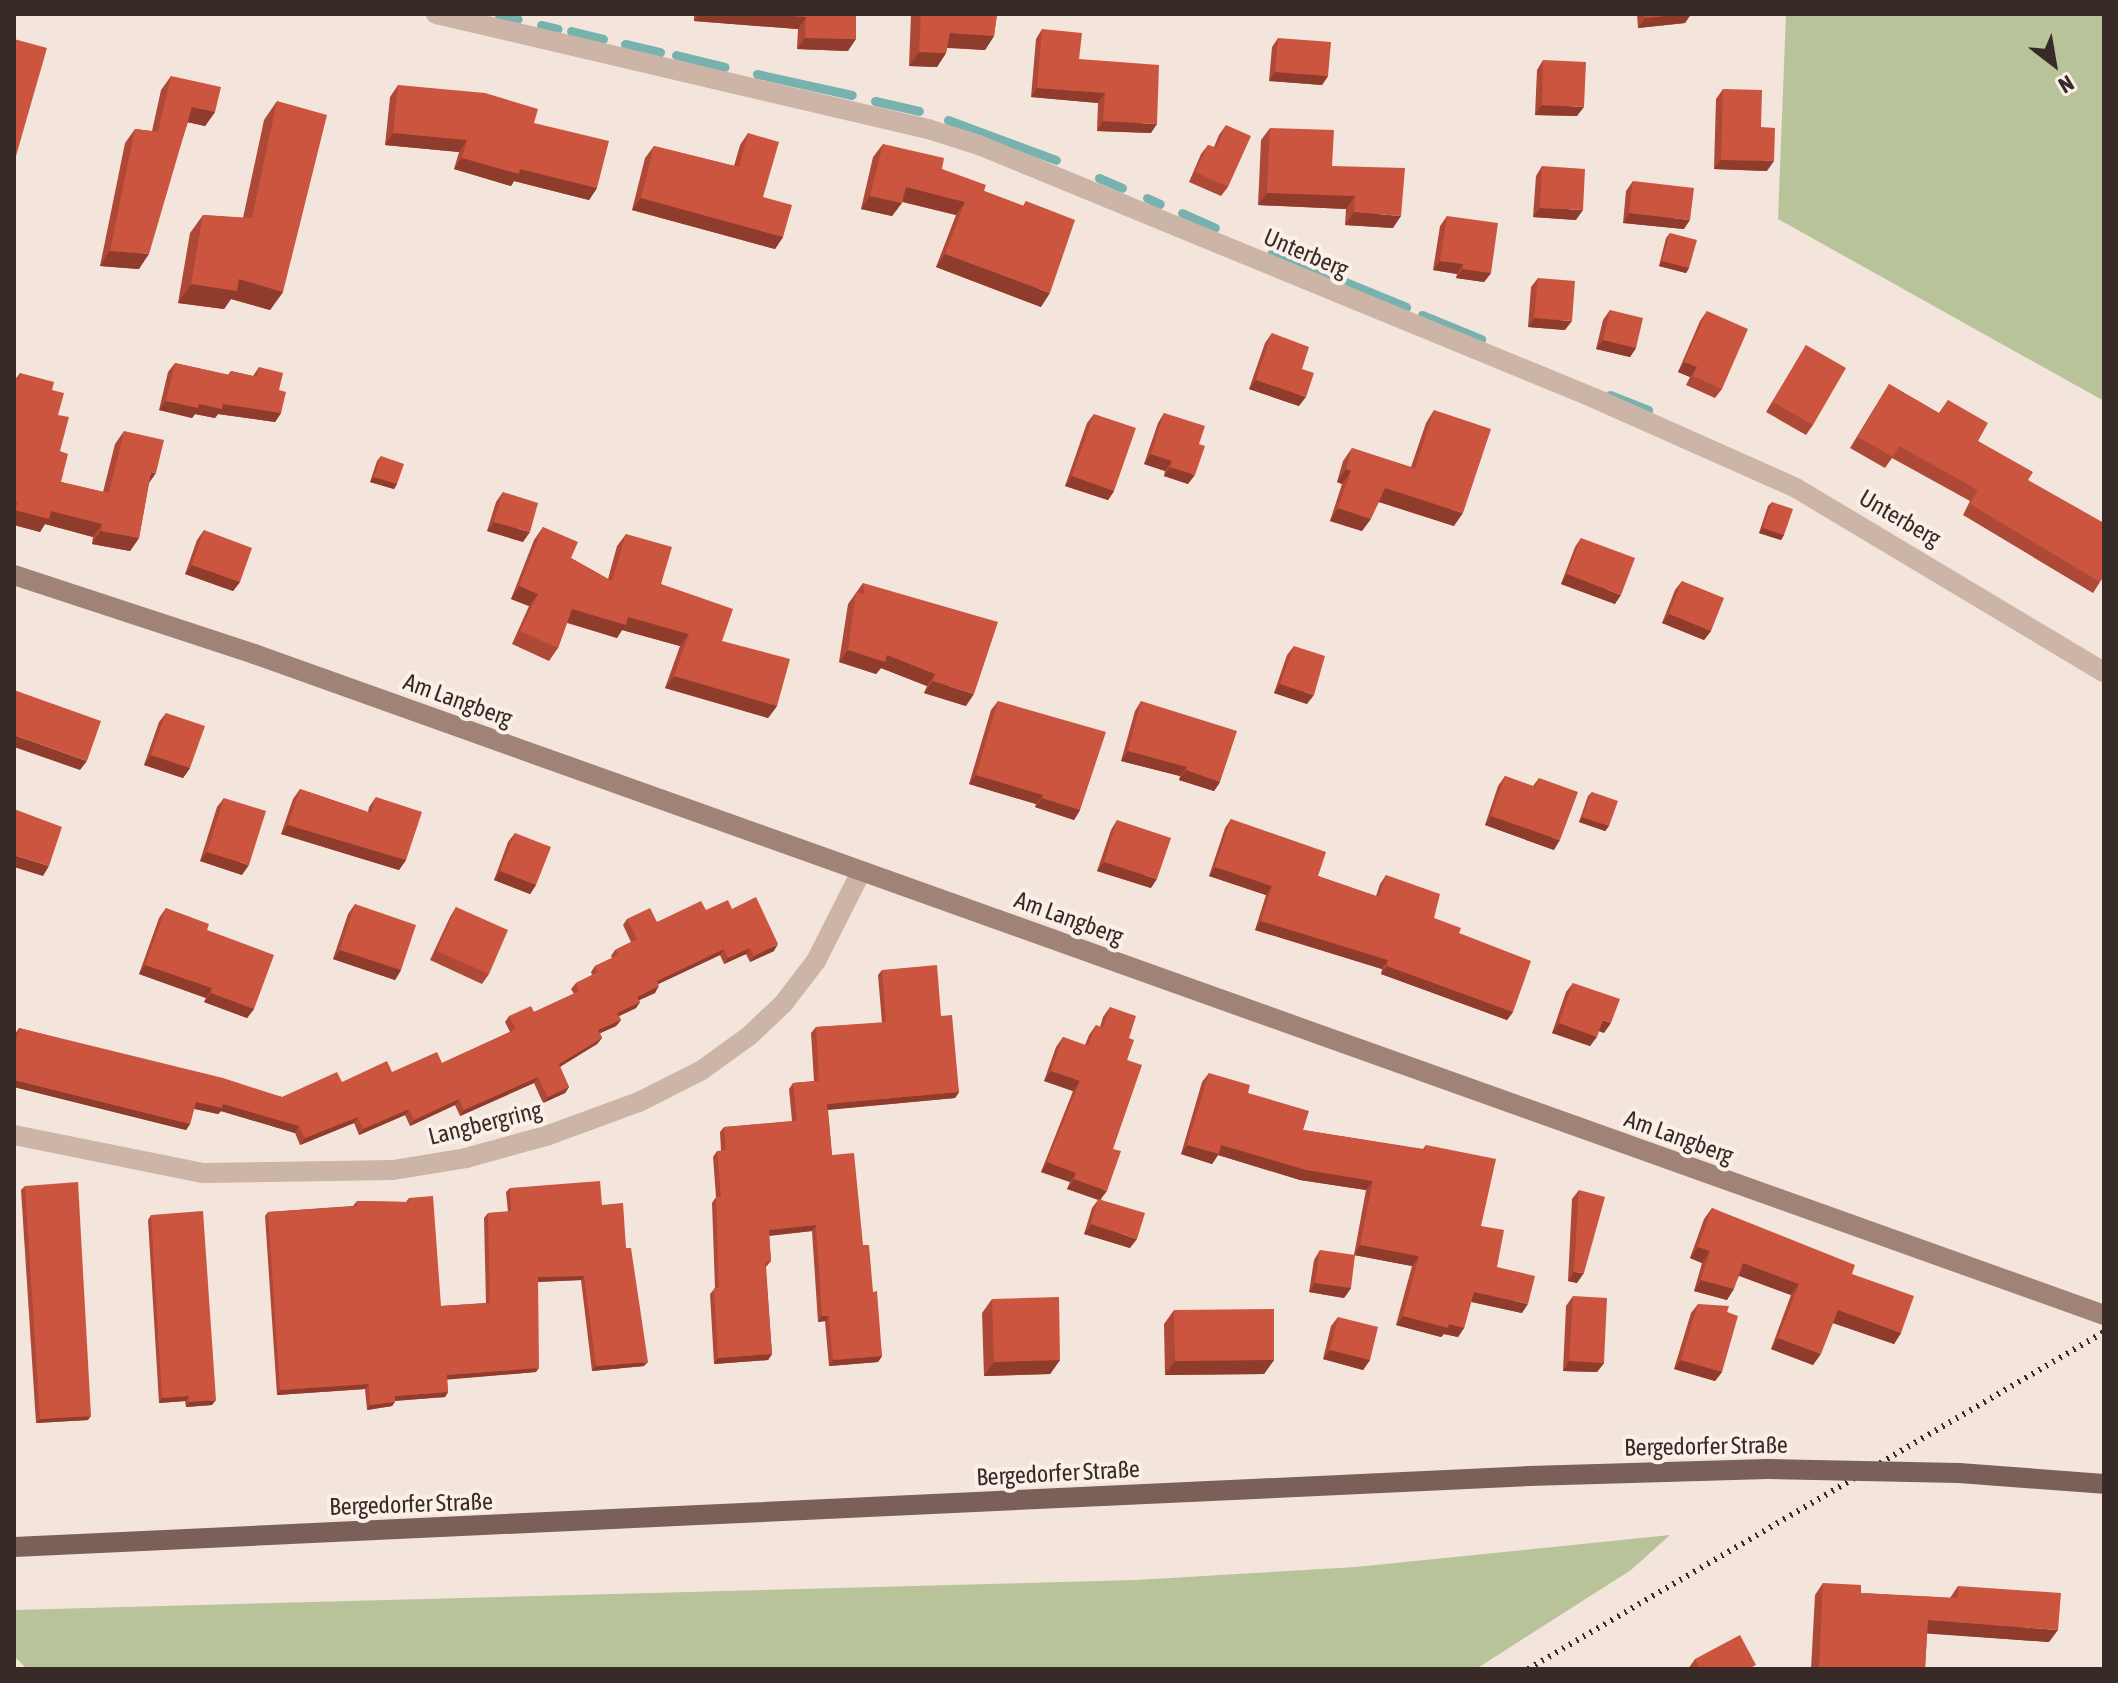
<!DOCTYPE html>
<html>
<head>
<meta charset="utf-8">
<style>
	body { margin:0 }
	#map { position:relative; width:2118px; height:1683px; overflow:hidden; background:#f3e5db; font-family:"Asap Condensed",sans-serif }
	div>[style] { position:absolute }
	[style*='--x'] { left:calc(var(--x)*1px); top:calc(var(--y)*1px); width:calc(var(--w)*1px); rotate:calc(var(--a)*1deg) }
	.green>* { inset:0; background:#b9c39a }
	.stream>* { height:9px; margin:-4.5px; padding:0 4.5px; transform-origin:4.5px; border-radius:4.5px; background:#78b2af }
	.street>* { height:20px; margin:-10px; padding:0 10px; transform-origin:10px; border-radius:10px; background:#ccb4a6 }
	.secondary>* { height:20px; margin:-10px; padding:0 10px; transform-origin:10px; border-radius:10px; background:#a08277 }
	.primary>* { height:20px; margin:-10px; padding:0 10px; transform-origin:10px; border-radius:10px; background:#7a6058 }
	.rail>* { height:6px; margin-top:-3px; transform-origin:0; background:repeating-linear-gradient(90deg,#382b27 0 2px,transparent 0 8px) }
	.primary-bridge>* { height:20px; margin:-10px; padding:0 10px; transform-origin:10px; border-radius:10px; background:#7a6058 }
	.wall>* { inset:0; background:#af4937 }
	.shaded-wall>* { inset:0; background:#8f3c2d }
	.building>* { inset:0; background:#cc5540 }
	span { translate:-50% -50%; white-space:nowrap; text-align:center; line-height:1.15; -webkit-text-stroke:8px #faf0e7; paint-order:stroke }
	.street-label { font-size:24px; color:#382b27 }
	.frame { position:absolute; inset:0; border:16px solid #382b27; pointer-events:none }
	.north { position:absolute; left:2014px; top:24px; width:80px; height:80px; -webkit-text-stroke:6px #faf0e7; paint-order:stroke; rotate:149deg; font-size:22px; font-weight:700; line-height:32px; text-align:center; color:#382b27 }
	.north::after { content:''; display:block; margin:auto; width:28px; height:36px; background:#382b27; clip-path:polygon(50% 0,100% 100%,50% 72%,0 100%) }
</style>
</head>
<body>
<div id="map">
	<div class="green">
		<i style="clip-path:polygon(1786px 14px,2104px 14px,2104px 401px,1778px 219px)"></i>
		<i style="clip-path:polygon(1670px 1535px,1631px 1570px,1476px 1669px,27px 1669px,14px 1656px,14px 1610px,1136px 1580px,1356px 1567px)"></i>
	</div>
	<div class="stream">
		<i style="--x:499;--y:15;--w:19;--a:12"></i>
		<i style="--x:541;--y:25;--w:17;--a:13"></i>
		<i style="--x:571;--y:31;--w:33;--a:14"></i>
		<i style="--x:625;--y:44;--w:36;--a:13"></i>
		<i style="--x:676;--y:55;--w:50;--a:13.8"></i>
		<i style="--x:757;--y:74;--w:97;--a:12.5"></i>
		<i style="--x:875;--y:101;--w:45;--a:12.8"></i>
		<i style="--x:948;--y:120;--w:115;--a:20.3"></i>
		<i style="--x:1099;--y:178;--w:25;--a:23"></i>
		<i style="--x:1147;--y:198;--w:14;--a:25"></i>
		<i style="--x:1182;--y:213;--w:36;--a:24"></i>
		<i style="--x:1272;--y:252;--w:145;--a:22.3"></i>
		<i style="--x:1422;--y:315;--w:64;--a:22.1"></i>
		<i style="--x:1610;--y:395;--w:41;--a:21.5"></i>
	</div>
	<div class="street">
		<i style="--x:436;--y:14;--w:505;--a:13.16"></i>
		<i style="--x:928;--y:129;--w:53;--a:17.4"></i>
		<i style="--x:979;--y:145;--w:665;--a:22.36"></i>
		<i style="--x:1594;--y:398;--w:221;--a:24"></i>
		<i style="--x:1796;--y:488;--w:359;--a:30.9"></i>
		<i style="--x:14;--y:1135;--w:193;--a:11.4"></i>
		<i style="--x:203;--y:1173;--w:190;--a:-0.9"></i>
		<i style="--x:393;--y:1170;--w:74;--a:-9.3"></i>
		<i style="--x:466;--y:1158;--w:83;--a:-15.4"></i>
		<i style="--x:546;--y:1136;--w:99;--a:-20.1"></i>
		<i style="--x:639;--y:1102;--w:71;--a:-26.9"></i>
		<i style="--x:702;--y:1070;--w:58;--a:-35.9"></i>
		<i style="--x:749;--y:1036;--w:47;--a:-43.3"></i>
		<i style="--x:783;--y:1004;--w:54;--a:-52.5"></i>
		<i style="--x:816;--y:961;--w:100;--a:-63.2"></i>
	</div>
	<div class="secondary">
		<i style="--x:14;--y:575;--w:253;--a:18.2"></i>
		<i style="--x:254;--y:654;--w:1965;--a:19.66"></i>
	</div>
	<div class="primary">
		<i style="--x:1959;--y:1473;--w:145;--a:4.3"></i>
		<i style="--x:14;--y:1547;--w:1517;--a:-2.68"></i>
		<i style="--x:1529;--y:1476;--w:239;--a:-1.7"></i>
	</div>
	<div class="rail">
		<i style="--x:1528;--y:1669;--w:667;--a:-30.33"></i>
	</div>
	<div class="primary-bridge">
		<i style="--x:1768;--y:1469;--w:191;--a:1.2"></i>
	</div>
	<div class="wall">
		<i style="clip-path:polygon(694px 14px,856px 14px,848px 51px,797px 49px,798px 29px,694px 21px)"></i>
		<i style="clip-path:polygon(911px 14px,997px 14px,994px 36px,985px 50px,947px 48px,946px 53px,937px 67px,909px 66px)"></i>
		<i style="clip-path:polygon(1637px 14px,1691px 14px,1685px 23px,1638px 28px)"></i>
		<i style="clip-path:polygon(1042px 29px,1079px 59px,1151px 133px,1097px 131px,1098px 103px,1031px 97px,1036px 39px)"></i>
		<i style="clip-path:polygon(1278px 38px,1328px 76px,1322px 85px,1269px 81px,1272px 47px)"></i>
		<i style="clip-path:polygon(1543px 60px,1577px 116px,1535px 115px,1537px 70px)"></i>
		<i style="clip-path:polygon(171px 76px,215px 112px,205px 126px,188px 122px,139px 269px,100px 266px,125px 143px,135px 129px,152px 131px,161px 90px)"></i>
		<i style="clip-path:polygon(398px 85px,534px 123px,597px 188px,589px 200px,514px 181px,511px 186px,454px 169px,459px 152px,385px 145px,390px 97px)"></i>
		<i style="clip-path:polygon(1723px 89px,1761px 127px,1767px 171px,1714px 169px,1716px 99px)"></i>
		<i style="clip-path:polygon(277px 101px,283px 292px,270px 310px,231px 299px,224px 309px,178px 303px,190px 233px,203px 215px,243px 218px,264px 120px)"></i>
		<i style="clip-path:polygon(1226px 125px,1228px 187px,1221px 196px,1189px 182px,1201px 154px,1208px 145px,1214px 147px,1219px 135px)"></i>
		<i style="clip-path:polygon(1270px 128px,1332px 166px,1393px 228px,1345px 225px,1346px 209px,1258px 205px,1261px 140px)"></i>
		<i style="clip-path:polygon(748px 133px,763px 197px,783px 237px,775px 249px,632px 210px,645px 158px,654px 146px,734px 166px,740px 145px)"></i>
		<i style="clip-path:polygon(883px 144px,942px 169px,984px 191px,1023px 206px,1026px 201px,1041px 307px,936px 267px,956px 215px,902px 202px,892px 216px,861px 209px,873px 157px)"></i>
		<i style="clip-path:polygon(1542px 166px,1576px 220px,1533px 217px,1536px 176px)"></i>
		<i style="clip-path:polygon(1633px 181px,1684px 229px,1623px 223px,1626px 191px)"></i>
		<i style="clip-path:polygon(1447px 216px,1491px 273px,1484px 282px,1456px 278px,1457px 274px,1433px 270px,1440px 226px)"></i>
		<i style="clip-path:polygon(1670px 233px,1689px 268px,1686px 273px,1659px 266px,1666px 238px)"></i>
		<i style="clip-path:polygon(1538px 278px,1565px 330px,1528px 327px,1531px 287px)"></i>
		<i style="clip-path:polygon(1610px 310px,1636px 348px,1630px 357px,1596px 349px,1603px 320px)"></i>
		<i style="clip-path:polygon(1707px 311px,1722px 389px,1715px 398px,1686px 385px,1690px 377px,1678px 372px,1700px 321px)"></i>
		<i style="clip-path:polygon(1272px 333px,1302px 369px,1299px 406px,1249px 389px,1265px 343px)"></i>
		<i style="clip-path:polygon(1806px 345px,1813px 425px,1806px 435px,1766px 412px)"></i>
		<i style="clip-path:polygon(175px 363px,228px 375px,231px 371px,253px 376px,259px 367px,279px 390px,281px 413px,275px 422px,218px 414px,215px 418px,195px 414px,192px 418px,159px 410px,168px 372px)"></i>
		<i style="clip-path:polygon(20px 373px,52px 390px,58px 415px,61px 482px,103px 492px,115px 444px,124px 431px,149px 483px,139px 538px,130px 551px,92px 544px,93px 537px,45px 524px,40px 532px,14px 525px,14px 379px,15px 380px)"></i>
		<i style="clip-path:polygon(1889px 384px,1939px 413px,1948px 400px,1978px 441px,2028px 480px,2100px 582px,2093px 593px,1963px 515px,1970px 501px,1892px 458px,1885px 468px,1850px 448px)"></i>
		<i style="clip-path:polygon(1434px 410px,1454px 526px,1379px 502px,1362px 531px,1330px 521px,1342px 484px,1337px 482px,1343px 461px,1352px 448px,1411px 467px,1426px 423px)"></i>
		<i style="clip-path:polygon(1164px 413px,1199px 444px,1188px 484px,1164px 476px,1165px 471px,1144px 464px,1158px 423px)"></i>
		<i style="clip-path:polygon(1094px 414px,1114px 491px,1108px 500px,1065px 486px,1087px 423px)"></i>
		<i style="clip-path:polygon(381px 456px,397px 484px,394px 489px,370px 482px,377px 461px)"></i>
		<i style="clip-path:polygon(503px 492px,523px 542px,487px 531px,496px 502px)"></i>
		<i style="clip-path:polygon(1772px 502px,1784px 535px,1781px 540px,1759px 533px,1768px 506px)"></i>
		<i style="clip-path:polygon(543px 527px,571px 558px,608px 579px,617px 546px,626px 534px,661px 584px,722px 641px,777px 706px,768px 718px,665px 688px,680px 646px,622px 630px,617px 638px,567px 623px,558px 648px,549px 661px,512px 644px,529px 606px,511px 599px,534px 540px)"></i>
		<i style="clip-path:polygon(204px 530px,240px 582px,233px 591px,185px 574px,197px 540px)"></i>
		<i style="clip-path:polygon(1581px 538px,1615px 604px,1561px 584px,1575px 547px)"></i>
		<i style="clip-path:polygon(1682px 581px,1711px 631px,1704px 640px,1662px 623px,1675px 590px)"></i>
		<i style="clip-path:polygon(863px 583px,966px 706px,924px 693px,927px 686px,881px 668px,876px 674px,839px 662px,848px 604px)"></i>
		<i style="clip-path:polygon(1294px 646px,1307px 704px,1274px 693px,1287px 655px)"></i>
		<i style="clip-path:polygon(998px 701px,1080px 810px,1074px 820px,1035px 807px,1036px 804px,969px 784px,991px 710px)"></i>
		<i style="clip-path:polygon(1141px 701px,1220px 782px,1214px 791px,1179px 780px,1180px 776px,1121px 761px,1135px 711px)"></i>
		<i style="clip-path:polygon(166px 713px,190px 768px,183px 778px,144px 765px,159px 722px)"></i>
		<i style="clip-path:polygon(1505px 776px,1533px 786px,1539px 778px,1554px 850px,1485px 825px,1498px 786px)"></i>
		<i style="clip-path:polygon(300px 789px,368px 812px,369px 807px,376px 797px,406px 860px,399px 870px,281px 834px,293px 799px)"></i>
		<i style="clip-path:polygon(1592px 792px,1609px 826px,1605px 831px,1579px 822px,1588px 796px)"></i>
		<i style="clip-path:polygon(224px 798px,242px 875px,200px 861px,217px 807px)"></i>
		<i style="clip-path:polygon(1231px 819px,1318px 876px,1376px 896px,1380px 884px,1386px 875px,1434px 918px,1459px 933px,1513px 1012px,1507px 1020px,1381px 974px,1382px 969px,1255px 930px,1266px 895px,1209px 876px,1225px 828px)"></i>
		<i style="clip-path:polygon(1117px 820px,1151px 888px,1097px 871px,1111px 830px)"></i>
		<i style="clip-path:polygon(515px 833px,536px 885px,530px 894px,494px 880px,508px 842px)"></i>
		<i style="clip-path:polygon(355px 904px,401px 970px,395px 980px,333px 959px,348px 914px)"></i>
		<i style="clip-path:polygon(456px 907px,489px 974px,482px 984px,430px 960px,450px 917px)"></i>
		<i style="clip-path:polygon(166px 908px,207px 930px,254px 1009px,247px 1018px,204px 1002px,206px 998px,139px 974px,159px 918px)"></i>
		<i style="clip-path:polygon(732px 909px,774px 951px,750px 962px,746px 954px,724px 964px,720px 955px,658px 984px,655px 993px,639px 1000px,640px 1002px,636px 1008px,619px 1016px,621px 1020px,616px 1026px,600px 1033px,602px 1038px,597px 1044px,560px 1067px,569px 1087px,565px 1093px,543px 1103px,534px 1083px,460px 1116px,455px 1105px,410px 1126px,405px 1115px,359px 1135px,354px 1123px,300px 1145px,295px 1133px,221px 1111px,218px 1114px,194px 1109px,190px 1124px,186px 1130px,14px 1087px,14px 1038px,15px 1034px,19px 1028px,282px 1097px,342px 1082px,442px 1063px,510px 1032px,505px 1022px,509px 1016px,534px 1012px,574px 994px,571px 989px,576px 983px,592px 975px,591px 972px,595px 966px,612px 958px,611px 956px,615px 950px,631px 942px,623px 925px,627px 919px,657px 922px,706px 910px)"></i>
		<i style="clip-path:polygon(882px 970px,941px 1016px,959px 1092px,955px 1098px,828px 1110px,832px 1155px,863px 1245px,873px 1292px,882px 1356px,878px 1362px,829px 1366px,825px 1321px,818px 1322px,812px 1231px,769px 1236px,771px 1261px,766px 1267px,772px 1354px,768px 1360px,714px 1364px,710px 1294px,715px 1288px,712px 1203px,716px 1197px,713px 1157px,717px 1151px,721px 1151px,720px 1132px,724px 1127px,792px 1121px,789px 1089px,793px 1083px,814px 1081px,811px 1033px,816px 1027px,882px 1023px,878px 975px)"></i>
		<i style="clip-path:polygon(1573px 983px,1604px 1033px,1599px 1031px,1590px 1046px,1552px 1033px,1566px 992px)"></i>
		<i style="clip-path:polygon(1110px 1007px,1129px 1038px,1127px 1060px,1113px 1149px,1101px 1200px,1130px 1248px,1084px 1234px,1092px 1208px,1098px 1200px,1067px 1189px,1070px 1182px,1041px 1172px,1073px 1091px,1044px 1081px,1056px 1047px,1063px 1037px,1085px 1045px,1089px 1035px,1096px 1025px,1100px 1027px,1103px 1017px)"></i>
		<i style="clip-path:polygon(1209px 1073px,1248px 1093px,1303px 1130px,1423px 1149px,1426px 1145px,1481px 1226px,1497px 1267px,1522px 1313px,1471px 1302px,1464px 1328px,1458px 1337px,1444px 1334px,1441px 1337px,1396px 1325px,1412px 1266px,1354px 1255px,1366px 1190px,1300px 1180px,1218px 1155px,1212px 1164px,1181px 1154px,1202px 1082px)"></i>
		<i style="clip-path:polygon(25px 1186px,88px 1420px,36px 1423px,21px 1190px)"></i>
		<i style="clip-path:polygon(510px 1188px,602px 1205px,626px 1248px,644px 1366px,592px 1371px,581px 1280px,538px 1282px,536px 1372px,447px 1379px,448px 1392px,445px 1397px,395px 1401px,392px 1406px,367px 1410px,365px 1389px,277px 1395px,265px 1216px,268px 1212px,353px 1206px,357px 1201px,406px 1202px,409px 1198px,441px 1306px,486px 1303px,484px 1218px,488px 1213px,508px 1212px,506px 1192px)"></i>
		<i style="clip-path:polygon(1579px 1190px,1577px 1283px,1568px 1281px,1572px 1199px)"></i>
		<i style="clip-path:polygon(1712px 1208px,1852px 1274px,1901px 1333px,1894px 1344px,1833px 1323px,1813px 1365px,1771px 1349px,1791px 1295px,1739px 1276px,1727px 1300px,1694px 1291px,1702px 1263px,1690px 1258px,1704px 1219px)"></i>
		<i style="clip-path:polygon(151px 1215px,212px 1405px,186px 1407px,185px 1401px,159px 1403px,148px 1220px)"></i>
		<i style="clip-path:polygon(1320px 1250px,1351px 1288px,1344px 1298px,1309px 1292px,1314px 1260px)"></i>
		<i style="clip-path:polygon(1573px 1296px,1604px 1363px,1597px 1372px,1563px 1371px,1566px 1306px)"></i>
		<i style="clip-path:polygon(992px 1299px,1060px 1360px,1050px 1374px,984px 1376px,982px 1313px)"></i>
		<i style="clip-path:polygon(1698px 1304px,1727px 1312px,1722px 1372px,1715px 1381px,1674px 1369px,1691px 1313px)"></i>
		<i style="clip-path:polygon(1174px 1310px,1274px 1360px,1264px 1374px,1165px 1375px,1164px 1324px)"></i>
		<i style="clip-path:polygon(1338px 1317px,1370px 1360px,1363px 1370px,1323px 1359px,1331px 1326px)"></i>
		<i style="clip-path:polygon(1823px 1583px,1861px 1593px,1950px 1598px,1958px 1586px,2049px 1642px,1927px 1633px,1925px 1669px,1811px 1669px,1815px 1595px)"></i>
		<i style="clip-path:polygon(1695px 1659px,1753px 1669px,1688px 1669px)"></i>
	</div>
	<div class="shaded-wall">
		<i style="clip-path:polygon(699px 14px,761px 14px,806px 17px,798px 29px,694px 21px)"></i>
		<i style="clip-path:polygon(1684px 14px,1691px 14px,1685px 23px,1638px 28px,1645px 18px)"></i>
		<i style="clip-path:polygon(950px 33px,994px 36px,985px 50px,940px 47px)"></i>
		<i style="clip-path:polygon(805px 38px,856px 39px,848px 51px,797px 49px)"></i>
		<i style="clip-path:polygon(919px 52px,946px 53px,937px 67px,909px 66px)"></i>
		<i style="clip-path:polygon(1275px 72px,1328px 76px,1322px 85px,1269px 81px)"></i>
		<i style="clip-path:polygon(1037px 88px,1105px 93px,1098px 103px,1031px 97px)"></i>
		<i style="clip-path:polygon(1542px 105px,1584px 107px,1577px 116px,1535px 115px)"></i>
		<i style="clip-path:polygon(192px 107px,215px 112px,205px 126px,182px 121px)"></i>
		<i style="clip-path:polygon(1103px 121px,1157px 124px,1151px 133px,1097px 131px)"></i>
		<i style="clip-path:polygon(393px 133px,467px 140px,459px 152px,385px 145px)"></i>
		<i style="clip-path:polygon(462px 158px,520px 169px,597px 188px,589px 200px,514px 181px,511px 186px,454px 169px)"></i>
		<i style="clip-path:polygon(1721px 160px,1774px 161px,1767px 171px,1714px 169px)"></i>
		<i style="clip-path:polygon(906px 187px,965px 202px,956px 215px,896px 200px)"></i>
		<i style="clip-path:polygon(1267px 193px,1355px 196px,1346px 209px,1258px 205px)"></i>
		<i style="clip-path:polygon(870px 196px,902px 203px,892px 216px,861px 209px)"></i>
		<i style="clip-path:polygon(641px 198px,783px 237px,775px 249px,632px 210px)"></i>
		<i style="clip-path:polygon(1540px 208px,1583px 210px,1576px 220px,1533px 217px)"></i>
		<i style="clip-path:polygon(1354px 212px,1401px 216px,1393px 228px,1345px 225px)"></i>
		<i style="clip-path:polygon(1629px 213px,1690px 220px,1684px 229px,1623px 223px)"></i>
		<i style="clip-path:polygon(110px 251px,149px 254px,139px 269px,100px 266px)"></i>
		<i style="clip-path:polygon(945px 254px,1050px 293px,1041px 307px,936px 267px)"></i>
		<i style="clip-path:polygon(1440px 261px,1463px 264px,1457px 274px,1433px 270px)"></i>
		<i style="clip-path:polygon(1662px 261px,1689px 268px,1686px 273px,1659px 266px)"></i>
		<i style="clip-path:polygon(1463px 269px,1491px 273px,1484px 282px,1456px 278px)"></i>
		<i style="clip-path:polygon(239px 279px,283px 292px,270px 310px,231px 299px,224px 309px,178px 303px,191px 284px)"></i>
		<i style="clip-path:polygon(1534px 318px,1572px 321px,1565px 330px,1528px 327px)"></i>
		<i style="clip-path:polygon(1603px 340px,1636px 348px,1630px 357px,1596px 349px)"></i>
		<i style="clip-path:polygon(1684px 362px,1697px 367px,1690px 377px,1678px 372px)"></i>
		<i style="clip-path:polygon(1256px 380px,1306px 397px,1299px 406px,1249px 389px)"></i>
		<i style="clip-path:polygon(166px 401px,223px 404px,281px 413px,275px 422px,218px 414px,215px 418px,195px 414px,192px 418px,159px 410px)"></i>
		<i style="clip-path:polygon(1151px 454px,1172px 461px,1165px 471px,1144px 464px)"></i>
		<i style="clip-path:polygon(1170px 467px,1195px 475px,1188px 484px,1164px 476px)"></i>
		<i style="clip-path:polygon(1346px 469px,1351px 471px,1342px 484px,1337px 482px)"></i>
		<i style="clip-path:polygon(151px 472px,156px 473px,147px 486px)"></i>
		<i style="clip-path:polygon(1072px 476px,1114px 491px,1108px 500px,1065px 486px)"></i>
		<i style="clip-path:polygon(374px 477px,397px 484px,394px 489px,370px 482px)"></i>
		<i style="clip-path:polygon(1385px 488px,1463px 513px,1454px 526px,1376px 501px)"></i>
		<i style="clip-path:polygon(1338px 508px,1371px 519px,1362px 531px,1330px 521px)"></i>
		<i style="clip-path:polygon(15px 510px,51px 511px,102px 524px,93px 537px,45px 524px,40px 532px,14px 525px,14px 512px)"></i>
		<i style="clip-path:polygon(494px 522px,530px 532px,523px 542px,487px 531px)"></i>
		<i style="clip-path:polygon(1763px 528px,1784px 535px,1781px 540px,1759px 533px)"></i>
		<i style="clip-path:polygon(101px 531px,139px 538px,130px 551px,92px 544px)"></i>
		<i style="clip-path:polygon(192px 565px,240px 582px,233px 591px,185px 574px)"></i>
		<i style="clip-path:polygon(1567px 574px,1621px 595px,1615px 604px,1561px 584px)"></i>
		<i style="clip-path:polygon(519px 586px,538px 594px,529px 606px,511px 599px)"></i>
		<i style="clip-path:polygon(572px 609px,628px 617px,689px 634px,680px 646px,622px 630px,617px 638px,563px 621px)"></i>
		<i style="clip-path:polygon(1669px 614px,1711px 631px,1704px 640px,1662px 623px)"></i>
		<i style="clip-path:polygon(848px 650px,887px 655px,935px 674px,927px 686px,881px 668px,876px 674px,839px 662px)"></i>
		<i style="clip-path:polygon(674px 676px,777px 706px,768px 718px,665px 688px)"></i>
		<i style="clip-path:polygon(933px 681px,974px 694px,966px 706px,924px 693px)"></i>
		<i style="clip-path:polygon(1280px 684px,1314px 695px,1307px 704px,1274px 693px)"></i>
		<i style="clip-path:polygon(14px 735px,87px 761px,80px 770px,14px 747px)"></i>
		<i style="clip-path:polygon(1128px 751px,1187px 767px,1180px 776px,1121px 761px)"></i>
		<i style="clip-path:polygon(151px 755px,190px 768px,183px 778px,144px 765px)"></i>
		<i style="clip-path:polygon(1186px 770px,1220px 782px,1214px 791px,1179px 780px)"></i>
		<i style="clip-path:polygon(976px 775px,1043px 795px,1036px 804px,969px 784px)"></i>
		<i style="clip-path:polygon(1042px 798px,1080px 810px,1074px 820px,1035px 807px)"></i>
		<i style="clip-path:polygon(1491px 816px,1560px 840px,1554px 850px,1485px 825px)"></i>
		<i style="clip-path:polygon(1582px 817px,1609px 826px,1605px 831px,1579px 822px)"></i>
		<i style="clip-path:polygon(288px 825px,406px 860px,399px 870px,281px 834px)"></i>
		<i style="clip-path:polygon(207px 852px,249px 865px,242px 875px,200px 861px)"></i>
		<i style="clip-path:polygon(14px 855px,49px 866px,43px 876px,14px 867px)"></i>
		<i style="clip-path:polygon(1104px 862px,1157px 879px,1151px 888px,1097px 871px)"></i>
		<i style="clip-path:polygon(1215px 867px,1272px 886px,1266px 895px,1209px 876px)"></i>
		<i style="clip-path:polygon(500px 871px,536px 885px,530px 894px,494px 880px)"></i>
		<i style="clip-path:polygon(1261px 921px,1388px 960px,1382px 969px,1255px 930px)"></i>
		<i style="clip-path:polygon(778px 944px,774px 951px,750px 962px,754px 956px)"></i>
		<i style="clip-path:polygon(750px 948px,746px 954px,724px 964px,728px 958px)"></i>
		<i style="clip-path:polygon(724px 949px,720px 955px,652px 987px,657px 981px)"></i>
		<i style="clip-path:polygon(340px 950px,401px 970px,395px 980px,333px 959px)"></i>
		<i style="clip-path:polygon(145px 965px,212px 988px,206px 998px,139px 974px)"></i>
		<i style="clip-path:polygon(1387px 966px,1513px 1012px,1507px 1020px,1381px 974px)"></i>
		<i style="clip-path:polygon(659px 986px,655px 993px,633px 1003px,637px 997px)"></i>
		<i style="clip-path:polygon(211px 993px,254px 1009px,247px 1018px,204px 1002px)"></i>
		<i style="clip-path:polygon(640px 1002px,636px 1008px,613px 1019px,617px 1013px)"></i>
		<i style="clip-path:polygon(621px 1020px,616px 1026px,594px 1036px,598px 1030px)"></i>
		<i style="clip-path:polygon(1603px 1020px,1611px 1023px,1604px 1033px,1596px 1030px)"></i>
		<i style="clip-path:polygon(1559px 1023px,1597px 1037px,1590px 1046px,1552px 1033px)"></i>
		<i style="clip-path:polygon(602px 1038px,597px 1044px,554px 1070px,559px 1064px)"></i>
		<i style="clip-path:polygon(1051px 1071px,1080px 1081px,1073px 1091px,1044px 1081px)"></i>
		<i style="clip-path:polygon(538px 1077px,534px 1083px,460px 1116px,464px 1110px)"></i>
		<i style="clip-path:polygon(14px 1080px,190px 1124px,186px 1130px,14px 1087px)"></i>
		<i style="clip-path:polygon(569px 1087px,565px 1093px,543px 1103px,548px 1097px)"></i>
		<i style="clip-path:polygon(959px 1092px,955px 1098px,823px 1110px,827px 1104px)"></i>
		<i style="clip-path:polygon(459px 1099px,455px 1105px,410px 1126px,414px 1120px)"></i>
		<i style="clip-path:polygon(196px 1102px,223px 1104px,299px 1126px,295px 1133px,221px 1111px,218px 1114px,192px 1108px)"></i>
		<i style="clip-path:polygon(409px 1109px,405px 1115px,359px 1135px,363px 1129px)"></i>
		<i style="clip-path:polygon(358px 1117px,354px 1123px,300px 1145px,305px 1138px)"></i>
		<i style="clip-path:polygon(1187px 1145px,1221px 1145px,1373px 1181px,1366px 1190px,1300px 1180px,1218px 1155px,1212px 1164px,1181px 1154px)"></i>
		<i style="clip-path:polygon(1047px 1162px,1076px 1173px,1070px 1182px,1041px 1172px)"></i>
		<i style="clip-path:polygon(1074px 1179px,1107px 1191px,1100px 1200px,1067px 1189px)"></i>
		<i style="clip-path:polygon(1091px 1224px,1137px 1239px,1130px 1248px,1084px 1234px)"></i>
		<i style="clip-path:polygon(816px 1225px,812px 1231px,765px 1236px,769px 1230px)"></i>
		<i style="clip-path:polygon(1360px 1245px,1419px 1256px,1412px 1266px,1354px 1255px)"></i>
		<i style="clip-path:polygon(1698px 1247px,1710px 1251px,1702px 1263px,1690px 1258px)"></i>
		<i style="clip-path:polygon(1743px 1263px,1799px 1284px,1791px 1295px,1735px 1274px)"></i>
		<i style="clip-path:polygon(1574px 1272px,1584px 1273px,1577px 1283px,1568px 1281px)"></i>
		<i style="clip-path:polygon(584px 1276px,581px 1280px,534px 1282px,538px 1277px)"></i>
		<i style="clip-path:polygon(1701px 1280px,1734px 1289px,1727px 1300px,1694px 1291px)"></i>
		<i style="clip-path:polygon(1315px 1283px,1351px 1288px,1344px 1298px,1309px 1292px)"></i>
		<i style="clip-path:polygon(1474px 1292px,1528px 1304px,1522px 1313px,1468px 1301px)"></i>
		<i style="clip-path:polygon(1838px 1310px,1901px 1333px,1894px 1344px,1830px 1322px)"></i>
		<i style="clip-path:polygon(822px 1316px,829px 1316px,825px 1321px,818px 1322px)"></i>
		<i style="clip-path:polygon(1403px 1316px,1449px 1324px,1464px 1328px,1458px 1337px,1444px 1334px,1441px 1337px,1396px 1325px)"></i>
		<i style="clip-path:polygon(1778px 1338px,1821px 1354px,1813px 1365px,1771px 1349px)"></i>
		<i style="clip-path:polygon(1330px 1350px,1370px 1360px,1363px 1370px,1323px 1359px)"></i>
		<i style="clip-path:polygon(772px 1354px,768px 1360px,714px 1364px,718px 1358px)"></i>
		<i style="clip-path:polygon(882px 1356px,878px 1362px,829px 1366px,833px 1360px)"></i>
		<i style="clip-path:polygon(1060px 1360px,1050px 1374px,984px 1376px,994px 1362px)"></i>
		<i style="clip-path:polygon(1274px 1360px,1264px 1374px,1165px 1375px,1175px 1361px)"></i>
		<i style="clip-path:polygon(1681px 1360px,1722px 1372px,1715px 1381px,1674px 1369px)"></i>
		<i style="clip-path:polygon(1569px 1361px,1604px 1363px,1597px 1372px,1563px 1371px)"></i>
		<i style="clip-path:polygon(648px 1362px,644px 1366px,592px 1371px,596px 1366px)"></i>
		<i style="clip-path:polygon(539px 1368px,536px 1372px,443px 1380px,447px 1375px)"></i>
		<i style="clip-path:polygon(369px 1384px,365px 1389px,277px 1395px,280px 1390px)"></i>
		<i style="clip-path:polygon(448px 1392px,445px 1397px,391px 1401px,395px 1396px)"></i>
		<i style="clip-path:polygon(189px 1396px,185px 1401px,159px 1403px,162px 1398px)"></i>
		<i style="clip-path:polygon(216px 1400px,212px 1405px,186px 1407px,189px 1402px)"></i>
		<i style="clip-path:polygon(395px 1402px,392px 1406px,367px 1410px,370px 1405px)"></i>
		<i style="clip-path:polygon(91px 1416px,88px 1420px,36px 1423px,40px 1419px)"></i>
		<i style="clip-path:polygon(1928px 1620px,2058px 1630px,2049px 1642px,1919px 1633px)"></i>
	</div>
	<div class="building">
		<i style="clip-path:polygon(761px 14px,856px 14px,856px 39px,805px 38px,806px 17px)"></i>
		<i style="clip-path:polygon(921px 14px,997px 14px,994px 36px,950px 33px,946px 53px,919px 52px)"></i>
		<i style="clip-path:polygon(1644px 14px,1684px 14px,1645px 18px)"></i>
		<i style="clip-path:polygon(1042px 29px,1082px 33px,1079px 59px,1159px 65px,1157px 124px,1103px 121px,1105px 93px,1037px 88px)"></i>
		<i style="clip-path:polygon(1278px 38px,1331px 42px,1328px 76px,1275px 72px)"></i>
		<i style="clip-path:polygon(14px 39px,47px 48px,14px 163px)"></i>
		<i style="clip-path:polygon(1543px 60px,1586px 62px,1584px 107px,1542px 105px)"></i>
		<i style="clip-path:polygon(171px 76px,221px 87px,215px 112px,192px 107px,149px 254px,110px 251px,135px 129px,158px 132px)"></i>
		<i style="clip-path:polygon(398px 85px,485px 93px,538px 109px,534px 123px,609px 141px,597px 188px,520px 169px,519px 174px,462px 158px,467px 140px,393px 133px)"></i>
		<i style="clip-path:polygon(1723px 89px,1762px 90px,1761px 127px,1775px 128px,1774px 161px,1721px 160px)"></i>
		<i style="clip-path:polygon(277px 101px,327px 115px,283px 292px,239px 279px,237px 291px,191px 284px,203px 215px,252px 218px)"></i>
		<i style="clip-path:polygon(1226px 125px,1251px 136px,1228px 187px,1195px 172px,1208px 145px,1216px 148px)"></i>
		<i style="clip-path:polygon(1270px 128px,1334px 130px,1332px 166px,1405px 168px,1401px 216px,1354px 212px,1355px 196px,1267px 193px)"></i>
		<i style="clip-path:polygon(748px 133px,779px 142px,763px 197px,792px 205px,783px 237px,641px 198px,654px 146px,739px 167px)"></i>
		<i style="clip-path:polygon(883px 144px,944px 158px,942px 169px,986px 185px,984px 191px,1024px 206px,1026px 201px,1075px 220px,1050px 293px,945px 254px,965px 202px,906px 187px,902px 203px,870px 196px)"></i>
		<i style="clip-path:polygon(1542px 166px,1585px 169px,1583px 210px,1540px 208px)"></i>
		<i style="clip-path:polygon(1633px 181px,1694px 188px,1690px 220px,1629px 213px)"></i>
		<i style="clip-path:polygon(1447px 216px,1498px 223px,1491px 273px,1463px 269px,1463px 264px,1440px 261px)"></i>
		<i style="clip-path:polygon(1670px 233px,1697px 240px,1689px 268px,1662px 261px)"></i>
		<i style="clip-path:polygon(1538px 278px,1575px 281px,1572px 321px,1534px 318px)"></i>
		<i style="clip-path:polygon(1610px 310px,1643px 318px,1636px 348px,1603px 340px)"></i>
		<i style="clip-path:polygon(1707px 311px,1748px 329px,1722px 389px,1693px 376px,1697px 367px,1684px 362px)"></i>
		<i style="clip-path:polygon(1272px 333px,1309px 347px,1302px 369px,1314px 373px,1306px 397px,1256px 380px)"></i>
		<i style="clip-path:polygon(1806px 345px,1846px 368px,1813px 425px,1773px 402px)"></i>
		<i style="clip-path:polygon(175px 363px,230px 375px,231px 371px,257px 377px,259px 367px,283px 373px,279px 390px,286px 392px,281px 413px,223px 404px,222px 409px,199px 404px,198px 408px,166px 401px)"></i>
		<i style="clip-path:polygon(20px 373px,54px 382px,52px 390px,64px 393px,58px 415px,69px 417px,60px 451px,68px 454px,61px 482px,109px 493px,124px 431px,164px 440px,156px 473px,151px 472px,139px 538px,101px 531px,102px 524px,51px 511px,49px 519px,15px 510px,18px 502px,14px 501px,14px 379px,18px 380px)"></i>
		<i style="clip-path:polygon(1889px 384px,1940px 414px,1948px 400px,1988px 423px,1978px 441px,2033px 472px,2028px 480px,2104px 523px,2104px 576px,2100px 582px,1970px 504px,1978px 490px,1899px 446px,1893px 457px,1858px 437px)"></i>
		<i style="clip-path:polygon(1434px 410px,1491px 429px,1463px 513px,1385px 488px,1371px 519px,1338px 508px,1351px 471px,1346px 469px,1352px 448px,1415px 469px)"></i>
		<i style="clip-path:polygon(1164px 413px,1205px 426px,1199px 444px,1205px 446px,1195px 475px,1170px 467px,1172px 461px,1151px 454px)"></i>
		<i style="clip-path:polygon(1094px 414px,1136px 428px,1114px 491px,1072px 476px)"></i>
		<i style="clip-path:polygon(381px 456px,404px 464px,397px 484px,374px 477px)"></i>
		<i style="clip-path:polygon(503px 492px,538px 503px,530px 532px,494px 522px)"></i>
		<i style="clip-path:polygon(1772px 502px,1793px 509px,1784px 535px,1763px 528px)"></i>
		<i style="clip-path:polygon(543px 527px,578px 542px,571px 558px,612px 581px,626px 534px,672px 547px,661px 584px,733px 609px,722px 641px,790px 659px,777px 706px,674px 676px,689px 634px,628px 617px,626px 625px,572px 609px,558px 648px,520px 631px,538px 594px,519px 586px)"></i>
		<i style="clip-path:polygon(204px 530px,252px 548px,240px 582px,192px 565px)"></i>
		<i style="clip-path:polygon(1581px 538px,1635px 558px,1621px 595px,1567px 574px)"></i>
		<i style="clip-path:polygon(1682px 581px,1724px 598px,1711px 631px,1669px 614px)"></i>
		<i style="clip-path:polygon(863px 583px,998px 622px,974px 694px,933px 681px,935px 674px,887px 655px,885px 662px,848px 650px,856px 592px,864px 594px)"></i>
		<i style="clip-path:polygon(1294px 646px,1325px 656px,1314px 695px,1280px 684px)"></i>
		<i style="clip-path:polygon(14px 690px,101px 721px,87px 761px,14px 735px)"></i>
		<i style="clip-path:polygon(998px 701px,1106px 732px,1080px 810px,1042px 798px,1043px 795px,976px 775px)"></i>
		<i style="clip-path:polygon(1141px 701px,1237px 731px,1220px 782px,1186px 770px,1187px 767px,1128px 751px)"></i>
		<i style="clip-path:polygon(166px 713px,205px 726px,190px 768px,151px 755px)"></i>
		<i style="clip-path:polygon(1505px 776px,1535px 787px,1539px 778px,1578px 792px,1560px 840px,1491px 816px)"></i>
		<i style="clip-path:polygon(300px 789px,371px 813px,376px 797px,422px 812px,406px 860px,288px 825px)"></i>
		<i style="clip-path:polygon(1592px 792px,1618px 801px,1609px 826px,1582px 817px)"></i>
		<i style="clip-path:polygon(224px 798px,266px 811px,249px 865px,207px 852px)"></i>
		<i style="clip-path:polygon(14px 809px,62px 827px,49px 866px,14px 855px)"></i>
		<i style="clip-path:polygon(1231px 819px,1326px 852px,1318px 876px,1379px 897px,1386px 875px,1440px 894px,1434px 918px,1461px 928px,1459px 933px,1531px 961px,1513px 1012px,1387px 966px,1388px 960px,1261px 921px,1272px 886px,1215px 867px)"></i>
		<i style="clip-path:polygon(1117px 820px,1171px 838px,1157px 879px,1104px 862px)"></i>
		<i style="clip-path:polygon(515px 833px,551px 847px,536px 885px,500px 871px)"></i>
		<i style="clip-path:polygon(756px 897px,778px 944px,754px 956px,750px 948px,728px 958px,724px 949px,657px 981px,659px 986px,637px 997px,640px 1002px,617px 1013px,621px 1020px,598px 1030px,602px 1038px,559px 1064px,569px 1087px,548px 1097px,538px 1077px,464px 1110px,459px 1099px,414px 1120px,409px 1109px,363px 1129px,358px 1117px,305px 1138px,299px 1126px,223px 1104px,222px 1108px,196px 1102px,190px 1124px,14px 1080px,14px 1050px,19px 1028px,223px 1078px,282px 1097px,337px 1072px,342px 1082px,387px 1061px,392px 1072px,437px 1052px,442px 1063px,516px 1029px,509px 1016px,531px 1006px,534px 1012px,579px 991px,576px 983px,598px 972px,595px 966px,618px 955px,615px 950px,637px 939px,627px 919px,650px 908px,657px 922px,701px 901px,706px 910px,728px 900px,732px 909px)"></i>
		<i style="clip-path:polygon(355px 904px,416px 925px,401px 970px,340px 950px)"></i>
		<i style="clip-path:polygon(456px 907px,508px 930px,489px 974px,437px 951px)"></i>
		<i style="clip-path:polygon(166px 908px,209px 924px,207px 930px,274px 955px,254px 1009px,211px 993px,212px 988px,145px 965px)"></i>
		<i style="clip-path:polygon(937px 965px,941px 1016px,952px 1015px,959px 1092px,827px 1104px,832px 1155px,854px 1153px,863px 1245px,869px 1245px,873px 1292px,877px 1291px,882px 1356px,833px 1360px,829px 1316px,822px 1316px,816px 1225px,769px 1230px,771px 1261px,765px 1262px,772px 1354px,718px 1358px,714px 1288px,719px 1288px,716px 1197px,721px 1197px,717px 1151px,726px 1150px,724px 1127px,797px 1121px,793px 1083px,819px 1081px,816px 1027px,886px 1022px,882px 970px)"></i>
		<i style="clip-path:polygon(1573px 983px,1620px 999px,1611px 1023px,1603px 1020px,1597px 1037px,1559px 1023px)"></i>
		<i style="clip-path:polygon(1110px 1007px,1136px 1016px,1129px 1038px,1134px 1040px,1127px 1060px,1142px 1065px,1113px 1149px,1121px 1151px,1107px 1191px,1074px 1179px,1076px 1173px,1047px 1162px,1080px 1081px,1051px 1071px,1063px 1037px,1088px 1046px,1096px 1025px,1103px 1028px)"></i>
		<i style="clip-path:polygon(1209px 1073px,1250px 1085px,1248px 1093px,1309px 1111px,1303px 1130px,1425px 1150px,1426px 1145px,1496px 1159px,1481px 1226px,1504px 1230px,1497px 1267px,1535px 1276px,1528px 1304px,1474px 1292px,1464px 1328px,1449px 1324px,1448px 1328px,1403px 1316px,1419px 1256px,1360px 1245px,1373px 1181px,1306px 1170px,1221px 1145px,1219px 1154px,1187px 1145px)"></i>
		<i style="clip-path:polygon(600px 1181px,602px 1205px,623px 1203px,626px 1248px,631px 1248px,648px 1362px,596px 1366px,584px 1276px,538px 1277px,539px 1368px,447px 1375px,448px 1392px,395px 1396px,395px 1402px,370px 1405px,369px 1384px,280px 1390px,268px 1212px,357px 1206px,357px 1201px,409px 1202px,409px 1198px,433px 1196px,441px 1306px,490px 1303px,488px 1213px,511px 1211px,510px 1188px)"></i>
		<i style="clip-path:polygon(78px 1182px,91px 1416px,40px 1419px,25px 1186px)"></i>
		<i style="clip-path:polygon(1579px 1190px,1605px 1197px,1584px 1273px,1574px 1272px)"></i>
		<i style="clip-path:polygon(1098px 1199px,1145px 1213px,1137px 1239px,1091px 1224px)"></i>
		<i style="clip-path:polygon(1712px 1208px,1855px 1265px,1852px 1274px,1914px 1296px,1901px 1333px,1838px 1310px,1821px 1354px,1778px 1338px,1799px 1284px,1743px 1263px,1734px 1289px,1701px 1280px,1710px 1251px,1698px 1247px)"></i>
		<i style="clip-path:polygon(203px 1211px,216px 1400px,189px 1402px,189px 1396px,162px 1398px,151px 1215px)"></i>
		<i style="clip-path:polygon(1320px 1250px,1355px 1255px,1351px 1288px,1315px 1283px)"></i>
		<i style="clip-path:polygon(1573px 1296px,1607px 1298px,1604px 1363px,1569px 1361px)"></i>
		<i style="clip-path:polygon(1059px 1297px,1060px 1360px,994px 1362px,992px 1299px)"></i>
		<i style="clip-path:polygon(1698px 1304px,1729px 1306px,1727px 1312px,1738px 1316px,1722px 1372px,1681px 1360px)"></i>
		<i style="clip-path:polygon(1274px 1309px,1274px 1360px,1175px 1361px,1174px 1310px)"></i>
		<i style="clip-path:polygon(1338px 1317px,1378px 1327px,1370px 1360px,1330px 1350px)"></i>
		<i style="clip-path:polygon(1823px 1583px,1861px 1585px,1861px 1593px,1958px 1598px,1958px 1586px,2061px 1593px,2058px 1630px,1928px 1620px,1925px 1669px,1819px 1669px)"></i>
		<i style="clip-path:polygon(1740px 1635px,1756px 1665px,1748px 1669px,1700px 1669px,1695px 1659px)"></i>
	</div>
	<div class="street-label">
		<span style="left:1306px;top:253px;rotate:23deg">Unterberg</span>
		<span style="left:1900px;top:518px;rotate:30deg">Unterberg</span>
		<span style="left:458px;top:700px;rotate:20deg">Am Langberg</span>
		<span style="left:1069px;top:918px;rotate:20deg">Am Langberg</span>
		<span style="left:485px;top:1123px;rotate:-14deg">Langbergring</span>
		<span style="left:1679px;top:1137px;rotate:20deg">Am Langberg</span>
		<span style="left:1706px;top:1446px;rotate:-1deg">Bergedorfer Straße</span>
		<span style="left:1058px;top:1473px;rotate:-3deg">Bergedorfer Straße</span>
		<span style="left:411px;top:1504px;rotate:-2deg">Bergedorfer Straße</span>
	</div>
	<div class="frame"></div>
	<div class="north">N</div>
</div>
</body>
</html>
